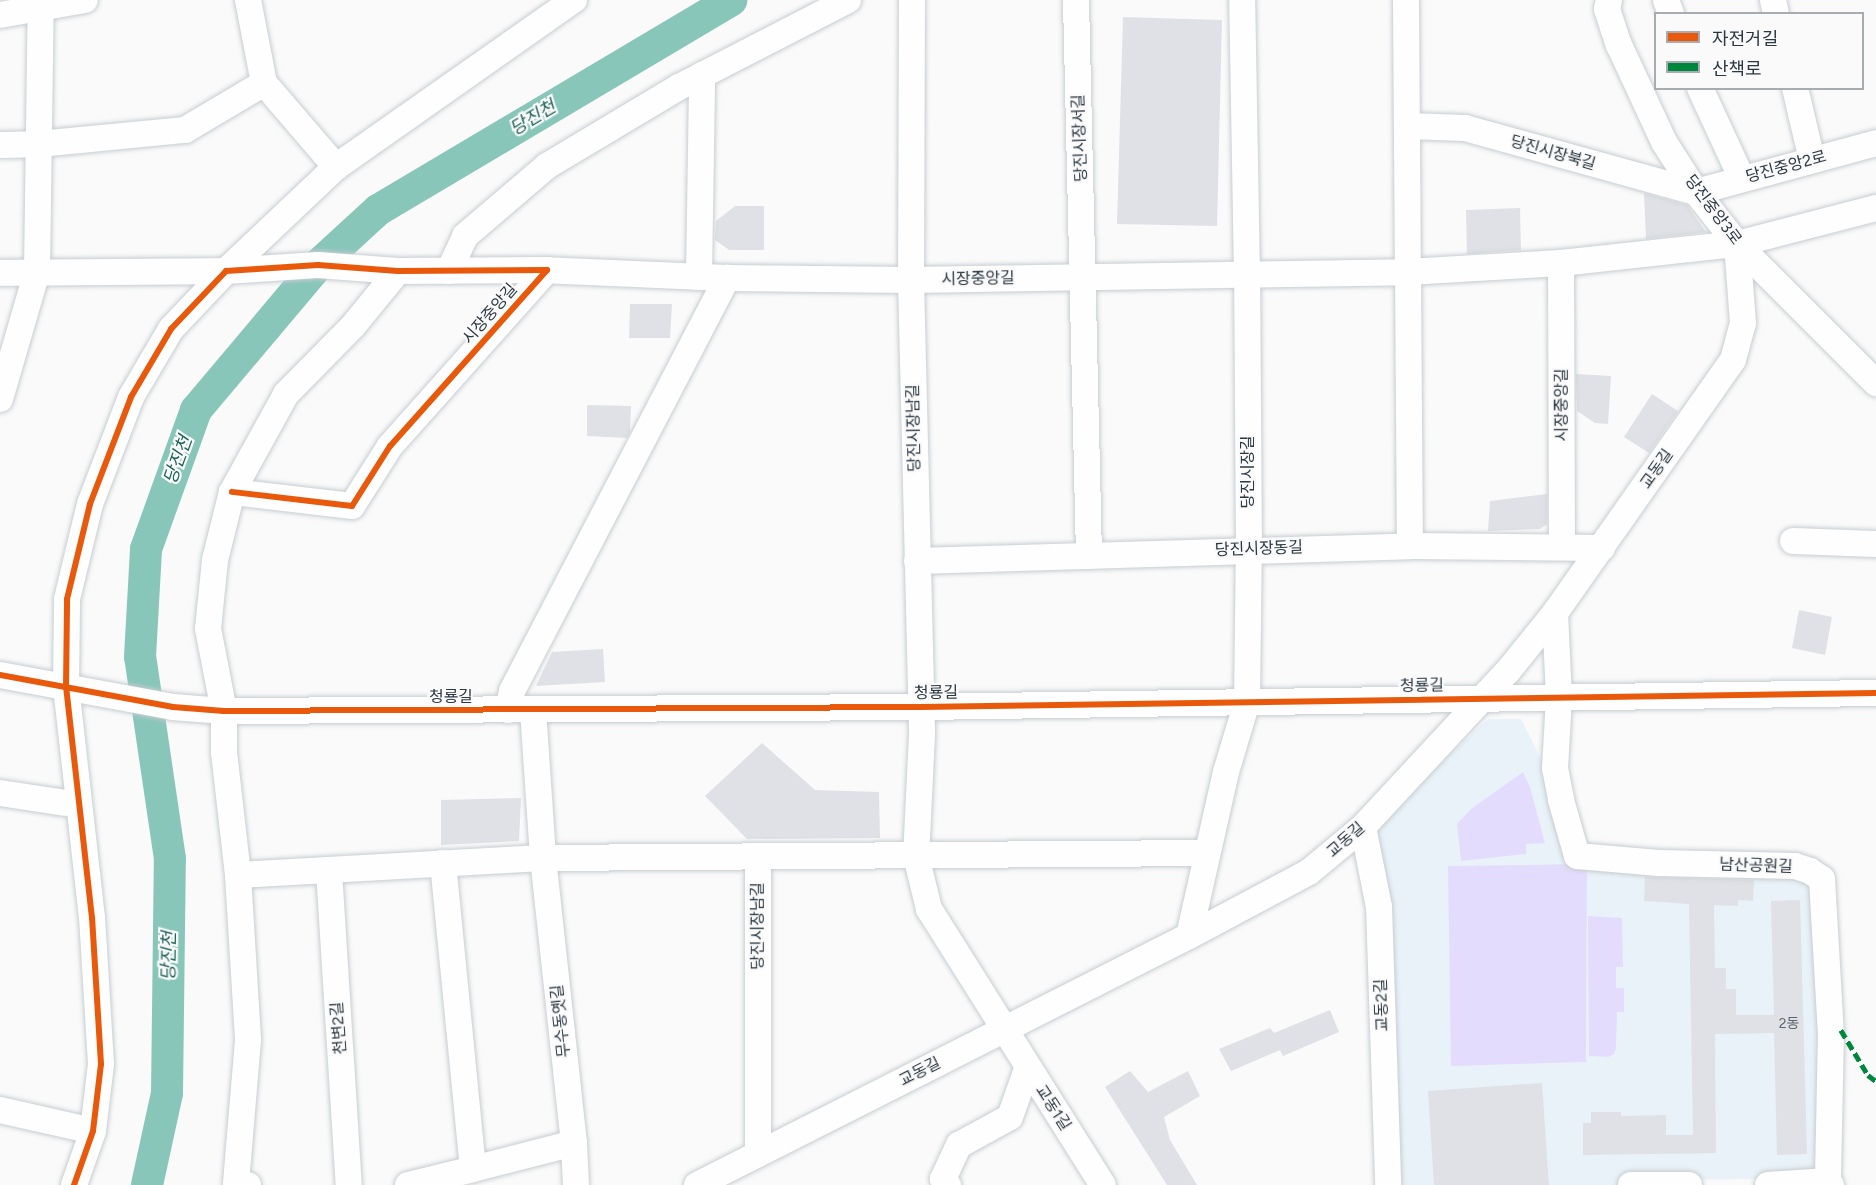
<!DOCTYPE html>
<html>
<head>
<meta charset="utf-8">
<style>
	body { margin:0 }
	#map { position:relative; width:1876px; height:1185px; overflow:hidden; background:#fafafa; font-family:Figtree,"Noto Sans KR",sans-serif }
	div>[style] { position:absolute }
	[style*='--x'] { left:calc(var(--x)*1px); top:calc(var(--y)*1px); width:calc(var(--w)*1px); rotate:calc(var(--a)*1deg) }
	.built>* { inset:0; background:#e9f2f8 }
	.green>* { inset:0; background:#e4dcfc }
	.river>* { height:32px; margin:-16px; padding:0 16px; transform-origin:16px; border-radius:16px; background:#89c6ba }
	.building>* { inset:0; background:#dfe1e6 }
	.roads { filter:drop-shadow(0 0 2px #c7cdd1) drop-shadow(0 0 2px #c7cdd1) }
	.minor>* { height:26px; margin:-13px; padding:0 13px; transform-origin:13px; border-radius:13px; background:#fefefe }
	.quiet>* { height:4.5px; margin-top:-2.25px; transform-origin:0; background:repeating-linear-gradient(90deg,#00873e 0 9px,transparent 0 13.5px) }
	.cycleway>* { height:6px; margin:-3px; padding:0 3px; transform-origin:3px; border-radius:3px; background:#e8590c }
	span { translate:-50% -50%; white-space:nowrap; text-align:center; line-height:1.15; -webkit-text-stroke:4.5px #fafafa; paint-order:stroke }
	.number-label { font-size:14px; color:#5b656d }
	.number-label span { -webkit-text-stroke-width:0 }
	.street-label { font-size:16px; color:#2b3841 }
	.water-label { font-size:18px; color:#1c6356; font-style:italic }
	.legend { position:absolute; left:1654px; top:12px; width:210px; height:78px; box-sizing:border-box; background:#fafafa; border:2px solid #a7acb0; margin:0; padding:8px 10px; list-style:none; font-size:18px; color:#2b3841 }
	.legend li { display:flex; align-items:center; gap:12px; height:30px }
	.legend b { width:30px; border:2px solid #a7acb0 }
</style>
</head>
<body>
<div id="map">
	<div class="built">
		<i style="clip-path:polygon(1488px 719px,1521px 719px,1545px 767px,1567px 860px,1794px 871px,1818px 891px,1822px 1176px,1762px 1179px,1633px 1180px,1616px 1185px,1401px 1185px,1389px 906px,1377px 831px,1407px 794px)"></i>
	</div>
	<div class="green">
		<i style="clip-path:polygon(1523px 772px,1530px 787px,1545px 843px,1526px 844px,1526px 854px,1461px 861px,1457px 824px,1471px 809px)"></i>
		<i style="clip-path:polygon(1587px 864px,1586px 1062px,1451px 1066px,1448px 866px)"></i>
		<i style="clip-path:polygon(1588px 916px,1622px 918px,1623px 967px,1616px 967px,1616px 988px,1624px 988px,1624px 1012px,1617px 1012px,1616px 1048px,1614px 1054px,1608px 1057px,1589px 1056px)"></i>
	</div>
	<div class="river">
		<i style="--x:147;--y:1185;--w:94;--a:-77.7"></i>
		<i style="--x:167;--y:1093;--w:234;--a:-89.3"></i>
		<i style="--x:170;--y:859;--w:204;--a:-98.4"></i>
		<i style="--x:140;--y:657;--w:108;--a:-86.8"></i>
		<i style="--x:146;--y:549;--w:148;--a:-70.2"></i>
		<i style="--x:196;--y:410;--w:189;--a:-49.9"></i>
		<i style="--x:318;--y:265;--w:81;--a:-42.5"></i>
		<i style="--x:378;--y:210;--w:411;--a:-30.7"></i>
	</div>
	<div class="building">
		<i style="clip-path:polygon(1123px 17px,1222px 20px,1217px 226px,1117px 224px)"></i>
		<i style="clip-path:polygon(1644px 193px,1687px 205px,1706px 232px,1646px 239px)"></i>
		<i style="clip-path:polygon(735px 206px,764px 206px,764px 250px,729px 250px,715px 240px,716px 221px)"></i>
		<i style="clip-path:polygon(1520px 208px,1521px 250px,1467px 254px,1466px 210px)"></i>
		<i style="clip-path:polygon(630px 304px,672px 304px,670px 338px,629px 338px)"></i>
		<i style="clip-path:polygon(1576px 374px,1611px 376px,1608px 424px,1595px 423px,1577px 411px)"></i>
		<i style="clip-path:polygon(1652px 394px,1678px 411px,1649px 453px,1624px 437px)"></i>
		<i style="clip-path:polygon(587px 405px,631px 406px,630px 432px,627px 438px,587px 436px)"></i>
		<i style="clip-path:polygon(1547px 494px,1547px 524px,1540px 529px,1488px 531px,1490px 501px)"></i>
		<i style="clip-path:polygon(1799px 610px,1832px 617px,1825px 655px,1792px 648px)"></i>
		<i style="clip-path:polygon(603px 649px,605px 682px,536px 686px,552px 652px)"></i>
		<i style="clip-path:polygon(762px 743px,815px 790px,879px 792px,880px 838px,747px 839px,705px 796px)"></i>
		<i style="clip-path:polygon(521px 798px,519px 841px,441px 845px,441px 800px)"></i>
		<i style="clip-path:polygon(1645px 877px,1754px 880px,1753px 901px,1738px 900px,1738px 906px,1714px 905px,1715px 968px,1726px 968px,1726px 989px,1736px 989px,1736px 1015px,1774px 1015px,1771px 901px,1800px 900px,1807px 1154px,1777px 1155px,1774px 1033px,1715px 1034px,1716px 1153px,1583px 1155px,1583px 1123px,1591px 1123px,1591px 1112px,1621px 1112px,1621px 1116px,1666px 1115px,1666px 1135px,1693px 1135px,1689px 904px,1644px 901px)"></i>
		<i style="clip-path:polygon(1330px 1010px,1339px 1032px,1283px 1056px,1280px 1050px,1231px 1071px,1219px 1049px,1270px 1028px,1274px 1033px)"></i>
		<i style="clip-path:polygon(1130px 1071px,1148px 1092px,1188px 1071px,1200px 1096px,1164px 1117px,1170px 1140px,1197px 1185px,1167px 1185px,1105px 1087px)"></i>
		<i style="clip-path:polygon(1542px 1083px,1549px 1185px,1434px 1185px,1428px 1091px)"></i>
	</div>
	<div class="roads">
		<div class="minor">
			<i style="--x:248;--y:0;--w:85;--a:79.1"></i>
			<i style="--x:264;--y:83;--w:111;--a:49.4"></i>
			<i style="--x:336;--y:167;--w:291;--a:-35.1"></i>
			<i style="--x:912;--y:0;--w:280;--a:90.2"></i>
			<i style="--x:911;--y:280;--w:455;--a:88.6"></i>
			<i style="--x:922;--y:735;--w:121;--a:92.8"></i>
			<i style="--x:916;--y:856;--w:55;--a:76.2"></i>
			<i style="--x:929;--y:909;--w:326;--a:57.8"></i>
			<i style="--x:1076;--y:0;--w:556;--a:88.66"></i>
			<i style="--x:1406;--y:0;--w:272;--a:89.6"></i>
			<i style="--x:1408;--y:272;--w:153;--a:-3.4"></i>
			<i style="--x:1561;--y:263;--w:177;--a:-6.2"></i>
			<i style="--x:1737;--y:244;--w:144;--a:-14.5"></i>
			<i style="--x:1609;--y:0;--w:9;--a:103"></i>
			<i style="--x:1607;--y:9;--w:38;--a:72"></i>
			<i style="--x:1619;--y:45;--w:107;--a:65.1"></i>
			<i style="--x:1664;--y:142;--w:59;--a:57.4"></i>
			<i style="--x:1696;--y:192;--w:66;--a:51.7"></i>
			<i style="--x:1737;--y:244;--w:197;--a:45"></i>
			<i style="--x:1666;--y:0;--w:15;--a:70"></i>
			<i style="--x:1773;--y:0;--w:14;--a:78"></i>
			<i style="--x:0;--y:15;--w:86;--a:-10"></i>
			<i style="--x:1700;--y:88;--w:100;--a:65.2"></i>
			<i style="--x:1795;--y:88;--w:74;--a:76.7"></i>
			<i style="--x:1408;--y:126;--w:57;--a:2"></i>
			<i style="--x:1465;--y:128;--w:240;--a:15.5"></i>
			<i style="--x:0;--y:145;--w:39;--a:-1"></i>
			<i style="--x:39;--y:144;--w:147;--a:-5.5"></i>
			<i style="--x:185;--y:130;--w:92;--a:-30.7"></i>
			<i style="--x:1696;--y:192;--w:187;--a:-15.2"></i>
			<i style="--x:1561;--y:263;--w:283;--a:89.8"></i>
			<i style="--x:449;--y:271;--w:38;--a:-65"></i>
			<i style="--x:465;--y:236;--w:108;--a:-40.5"></i>
			<i style="--x:547;--y:166;--w:154;--a:-30.9"></i>
			<i style="--x:679;--y:87;--w:190;--a:-27.2"></i>
			<i style="--x:0;--y:273;--w:226;--a:-0.5"></i>
			<i style="--x:226;--y:271;--w:151;--a:-43.4"></i>
			<i style="--x:699;--y:277;--w:202;--a:-89.1"></i>
			<i style="--x:727;--y:278;--w:184;--a:0.6"></i>
			<i style="--x:911;--y:280;--w:497;--a:-0.9"></i>
			<i style="--x:1408;--y:272;--w:274;--a:89.6"></i>
			<i style="--x:0;--y:399;--w:132;--a:-73.8"></i>
			<i style="--x:37;--y:272;--w:272;--a:-89.2"></i>
			<i style="--x:1793;--y:541;--w:83;--a:2.1"></i>
			<i style="--x:917;--y:561;--w:493;--a:-1.7"></i>
			<i style="--x:1410;--y:546;--w:192;--a:0.6"></i>
			<i style="--x:1555;--y:613;--w:84;--a:87.3"></i>
			<i style="--x:1559;--y:697;--w:71;--a:93.2"></i>
			<i style="--x:1555;--y:768;--w:33;--a:79"></i>
			<i style="--x:1561;--y:800;--w:58;--a:74.1"></i>
			<i style="--x:1577;--y:856;--w:82;--a:4.9"></i>
			<i style="--x:1659;--y:863;--w:136;--a:1.3"></i>
			<i style="--x:1795;--y:866;--w:16;--a:18"></i>
			<i style="--x:1810;--y:871;--w:14;--a:34"></i>
			<i style="--x:1822;--y:879;--w:154;--a:86.7"></i>
			<i style="--x:1831;--y:1033;--w:148;--a:91.2"></i>
			<i style="--x:1828;--y:1181;--w:5;--a:53"></i>
			<i style="--x:0;--y:675;--w:176;--a:10.5"></i>
			<i style="--x:173;--y:707;--w:51;--a:4.5"></i>
			<i style="--x:224;--y:711;--w:696;--a:-0.33"></i>
			<i style="--x:920;--y:707;--w:956;--a:-0.84"></i>
			<i style="--x:508;--y:710;--w:19;--a:-78"></i>
			<i style="--x:512;--y:691;--w:466;--a:-62.5"></i>
			<i style="--x:727;--y:278;--w:180;--a:-177.5"></i>
			<i style="--x:533;--y:710;--w:148;--a:86.1"></i>
			<i style="--x:543;--y:858;--w:287;--a:83.8"></i>
			<i style="--x:574;--y:1143;--w:42;--a:87.3"></i>
			<i style="--x:0;--y:793;--w:66;--a:8.7"></i>
			<i style="--x:1363;--y:827;--w:82;--a:78.7"></i>
			<i style="--x:1379;--y:907;--w:278;--a:88.1"></i>
			<i style="--x:758;--y:856;--w:298;--a:90"></i>
			<i style="--x:443;--y:863;--w:307;--a:84.4"></i>
			<i style="--x:473;--y:1169;--w:104;--a:-14.4"></i>
			<i style="--x:329;--y:871;--w:315;--a:86.4"></i>
			<i style="--x:238;--y:875;--w:305;--a:-3.2"></i>
			<i style="--x:543;--y:858;--w:664;--a:-0.43"></i>
			<i style="--x:1189;--y:936;--w:168;--a:-77.3"></i>
			<i style="--x:1226;--y:772;--w:73;--a:-73.3"></i>
			<i style="--x:1247;--y:702;--w:153;--a:-89.3"></i>
			<i style="--x:1249;--y:549;--w:273;--a:-90.4"></i>
			<i style="--x:1247;--y:276;--w:276;--a:-91"></i>
			<i style="--x:0;--y:1110;--w:95;--a:12.7"></i>
			<i style="--x:74;--y:1185;--w:57;--a:-70.6"></i>
			<i style="--x:93;--y:1131;--w:67;--a:-83.2"></i>
			<i style="--x:101;--y:1064;--w:146;--a:-93.5"></i>
			<i style="--x:92;--y:918;--w:232;--a:-96.4"></i>
			<i style="--x:66;--y:687;--w:88;--a:-89.3"></i>
			<i style="--x:67;--y:599;--w:98;--a:-76.4"></i>
			<i style="--x:90;--y:504;--w:115;--a:-69"></i>
			<i style="--x:131;--y:397;--w:79;--a:-59.5"></i>
			<i style="--x:171;--y:329;--w:80;--a:-46.5"></i>
			<i style="--x:226;--y:271;--w:92;--a:-3.7"></i>
			<i style="--x:318;--y:265;--w:80;--a:4.3"></i>
			<i style="--x:398;--y:271;--w:149;--a:-0.4"></i>
			<i style="--x:547;--y:270;--w:236;--a:131.7"></i>
			<i style="--x:390;--y:446;--w:71;--a:122.3"></i>
			<i style="--x:352;--y:506;--w:121;--a:-173.3"></i>
			<i style="--x:248;--y:1185;--w:12;--a:-171"></i>
			<i style="--x:236;--y:1183;--w:144;--a:-85.2"></i>
			<i style="--x:248;--y:1039;--w:164;--a:-93.5"></i>
			<i style="--x:238;--y:875;--w:123;--a:-96.5"></i>
			<i style="--x:224;--y:753;--w:42;--a:-90"></i>
			<i style="--x:224;--y:711;--w:84;--a:-101"></i>
			<i style="--x:208;--y:629;--w:69;--a:-84.2"></i>
			<i style="--x:215;--y:560;--w:70;--a:-76"></i>
			<i style="--x:232;--y:492;--w:112;--a:-61.1"></i>
			<i style="--x:286;--y:394;--w:95;--a:-45.4"></i>
			<i style="--x:353;--y:326;--w:71;--a:-50.7"></i>
			<i style="--x:408;--y:1185;--w:67;--a:-13.8"></i>
			<i style="--x:697;--y:1185;--w:551;--a:-26.84"></i>
			<i style="--x:1189;--y:936;--w:136;--a:-28.1"></i>
			<i style="--x:1309;--y:872;--w:70;--a:-39.8"></i>
			<i style="--x:1363;--y:827;--w:213;--a:-47.1"></i>
			<i style="--x:1508;--y:671;--w:75;--a:-51"></i>
			<i style="--x:1555;--y:613;--w:309;--a:-54.9"></i>
			<i style="--x:1733;--y:360;--w:38;--a:-75"></i>
			<i style="--x:1743;--y:323;--w:79;--a:-94.3"></i>
			<i style="--x:948;--y:1185;--w:8;--a:-130"></i>
			<i style="--x:943;--y:1179;--w:38;--a:-65"></i>
			<i style="--x:959;--y:1145;--w:58;--a:-28.8"></i>
			<i style="--x:1010;--y:1117;--w:51;--a:-70.5"></i>
			<i style="--x:1631;--y:1185;--w:58;--a:0"></i>
			<i style="--x:1768;--y:1185;--w:60;--a:-3.8"></i>
		</div>
	</div>
	<div class="quiet">
		<i style="--x:1841;--y:1030;--w:52;--a:59"></i>
		<i style="--x:1868;--y:1075;--w:10;--a:37"></i>
	</div>
	<div class="cycleway">
		<i style="--x:0;--y:675;--w:176;--a:10.5"></i>
		<i style="--x:173;--y:707;--w:51;--a:4.5"></i>
		<i style="--x:224;--y:711;--w:696;--a:-0.33"></i>
		<i style="--x:920;--y:707;--w:956;--a:-0.84"></i>
		<i style="--x:74;--y:1185;--w:57;--a:-70.6"></i>
		<i style="--x:93;--y:1131;--w:67;--a:-83.2"></i>
		<i style="--x:101;--y:1064;--w:146;--a:-93.5"></i>
		<i style="--x:92;--y:918;--w:232;--a:-96.4"></i>
		<i style="--x:66;--y:687;--w:88;--a:-89.3"></i>
		<i style="--x:67;--y:599;--w:98;--a:-76.4"></i>
		<i style="--x:90;--y:504;--w:115;--a:-69"></i>
		<i style="--x:131;--y:397;--w:79;--a:-59.5"></i>
		<i style="--x:171;--y:329;--w:80;--a:-46.5"></i>
		<i style="--x:226;--y:271;--w:92;--a:-3.7"></i>
		<i style="--x:318;--y:265;--w:80;--a:4.3"></i>
		<i style="--x:398;--y:271;--w:149;--a:-0.4"></i>
		<i style="--x:547;--y:270;--w:236;--a:131.7"></i>
		<i style="--x:390;--y:446;--w:71;--a:122.3"></i>
		<i style="--x:352;--y:506;--w:121;--a:-173.3"></i>
	</div>
	<div class="number-label">
		<span style="left:1789px;top:1024px">2동</span>
	</div>
	<div class="street-label">
		<span style="left:1080px;top:138px;rotate:-92deg">당진시장서길</span>
		<span style="left:1553px;top:153px;rotate:16deg">당진시장북길</span>
		<span style="left:1786px;top:167px;rotate:-15deg">당진중앙2로</span>
		<span style="left:1713px;top:210px;rotate:53deg">당진중앙3로</span>
		<span style="left:978px;top:279px;rotate:-1deg">시장중앙길</span>
		<span style="left:490px;top:314px;rotate:-49deg">시장중앙길</span>
		<span style="left:1562px;top:405px;rotate:-90deg">시장중앙길</span>
		<span style="left:914px;top:428px;rotate:-91deg">당진시장남길</span>
		<span style="left:1657px;top:469px;rotate:-55deg">교동길</span>
		<span style="left:1248px;top:472px;rotate:-90deg">당진시장길</span>
		<span style="left:1259px;top:549px;rotate:-2deg">당진시장동길</span>
		<span style="left:1422px;top:686px;rotate:-1deg">청룡길</span>
		<span style="left:936px;top:693px;rotate:-1deg">청룡길</span>
		<span style="left:451px;top:697px">청룡길</span>
		<span style="left:1346px;top:840px;rotate:-41deg">교동길</span>
		<span style="left:1756px;top:866px;rotate:2deg">남산공원길</span>
		<span style="left:758px;top:926px;rotate:-90deg">당진시장남길</span>
		<span style="left:1382px;top:1005px;rotate:-92deg">교동2길</span>
		<span style="left:561px;top:1021px;rotate:-96deg">무수동옛길</span>
		<span style="left:339px;top:1028px;rotate:-94deg">천변2길</span>
		<span style="left:920px;top:1072px;rotate:-27deg">교동길</span>
		<span style="left:1053px;top:1108px;rotate:57deg">교동1길</span>
	</div>
	<div class="water-label">
		<span style="left:533px;top:118px;rotate:-31deg">당진천</span>
		<span style="left:178px;top:460px;rotate:-70deg">당진천</span>
		<span style="left:169px;top:956px;rotate:-89deg">당진천</span>
	</div>
	<ul class="legend">
	<li><b style="height:8px;background:#e8590c"></b>자전거길</li>
	<li><b style="height:8px;background:#00873e"></b>산책로</li>
	</ul>
</div>
</body>
</html>
